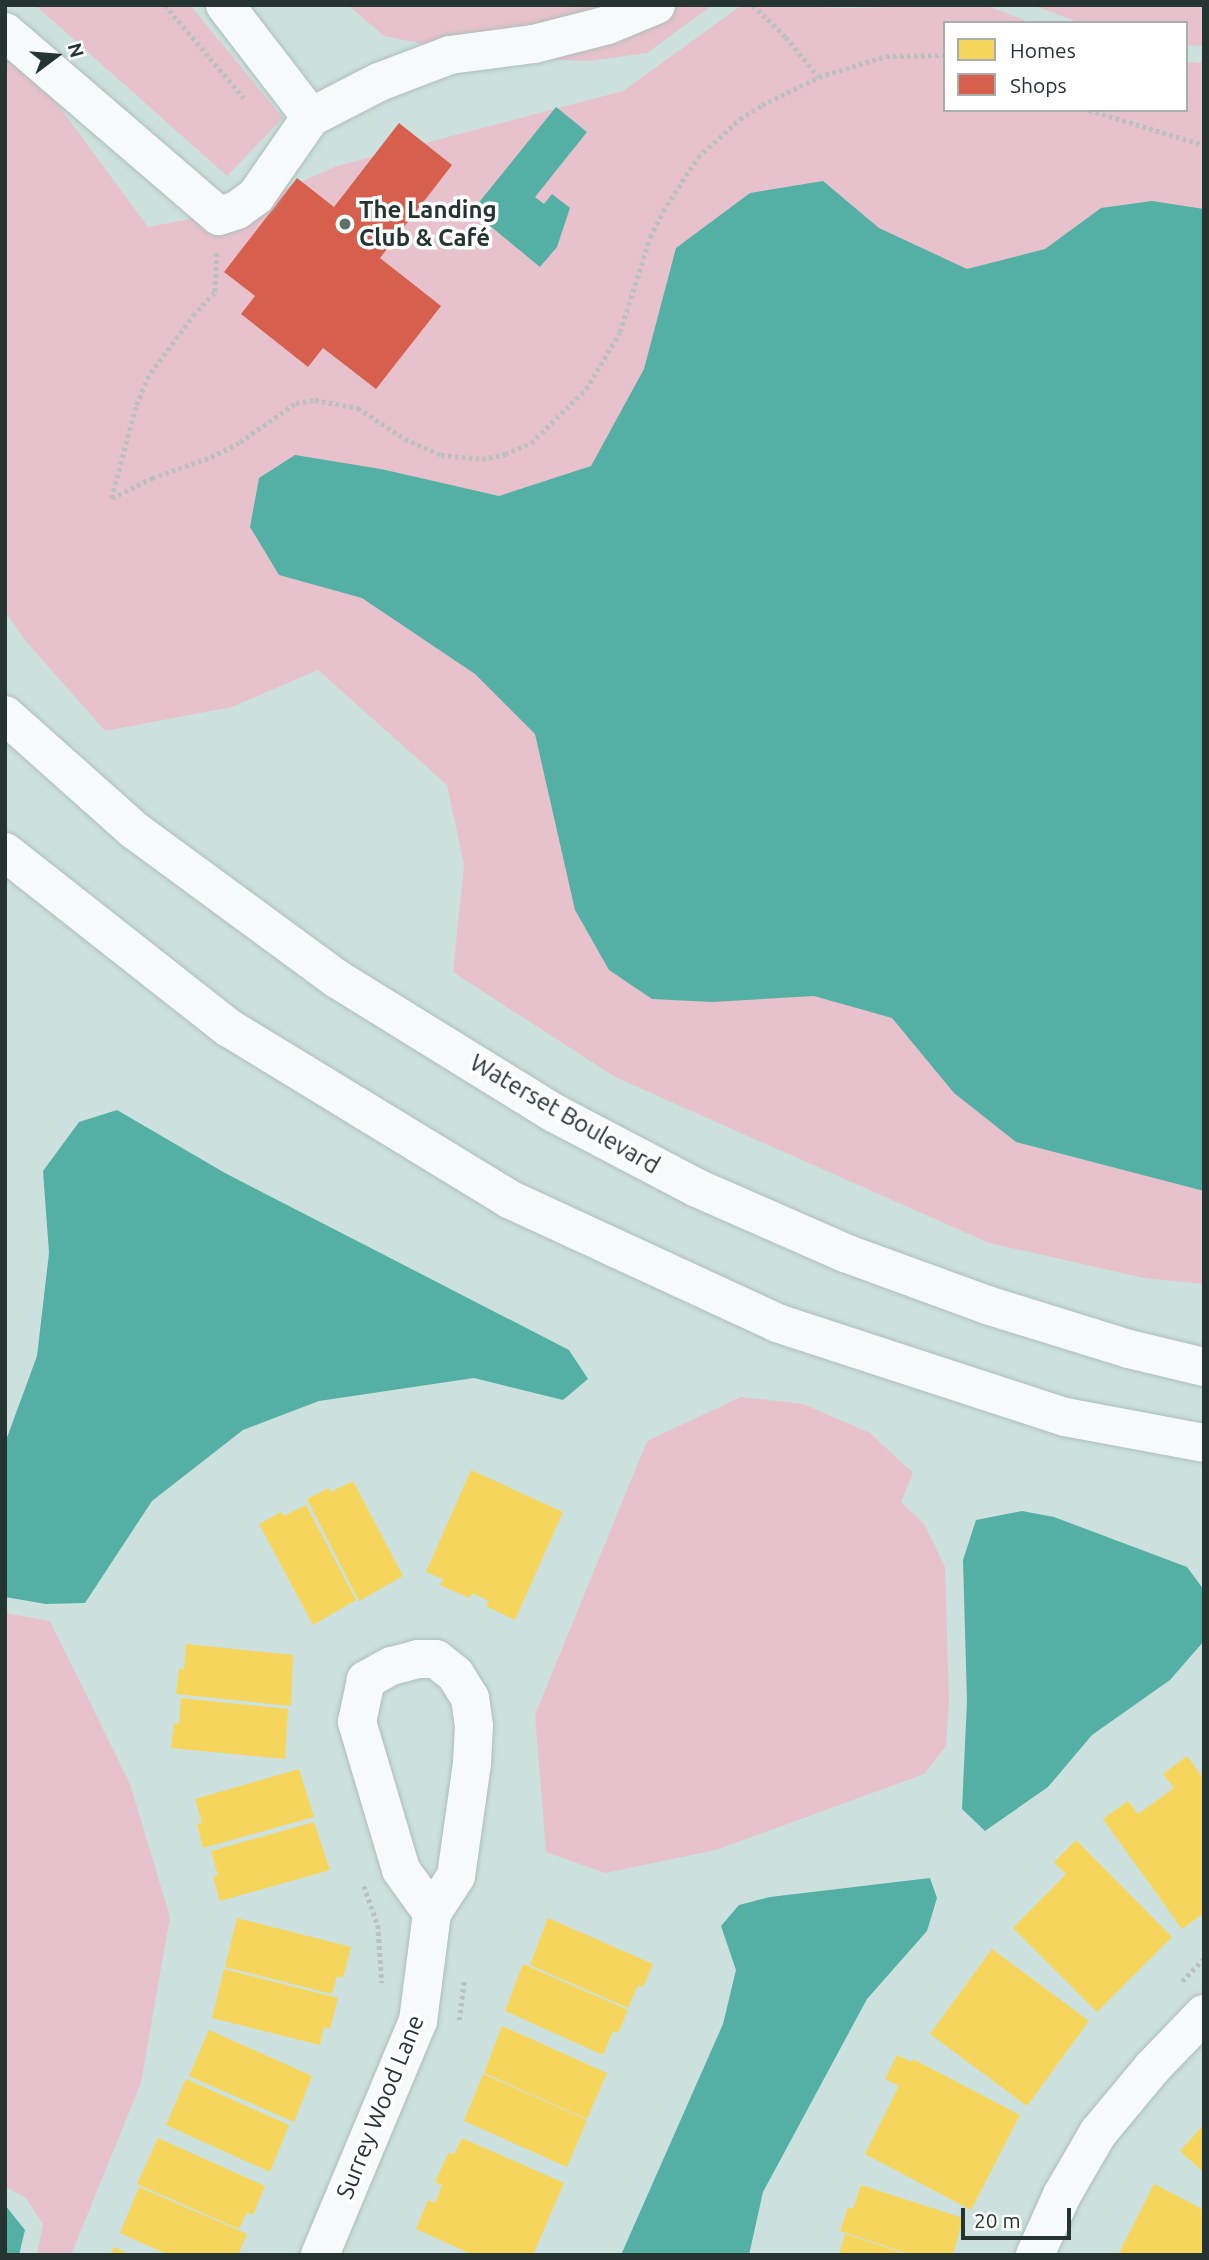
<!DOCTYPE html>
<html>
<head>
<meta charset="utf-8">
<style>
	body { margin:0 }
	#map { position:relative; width:1209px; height:2260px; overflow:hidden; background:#cce1dd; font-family:Ubuntu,sans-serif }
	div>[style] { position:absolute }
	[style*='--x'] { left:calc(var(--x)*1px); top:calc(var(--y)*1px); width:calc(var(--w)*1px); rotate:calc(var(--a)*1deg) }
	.green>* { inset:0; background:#e7c2cc }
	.water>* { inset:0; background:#54b0a4 }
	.homes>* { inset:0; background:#f6d55c }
	.shops>* { inset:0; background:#d6604d }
	.path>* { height:4.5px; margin-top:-2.25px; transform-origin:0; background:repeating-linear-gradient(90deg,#bac1c0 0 3.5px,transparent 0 7px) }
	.roads { filter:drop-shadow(0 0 2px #aebebb) drop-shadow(0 0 2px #aebebb) }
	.minor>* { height:38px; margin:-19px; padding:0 19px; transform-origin:19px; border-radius:19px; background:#f7fafa }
	.dots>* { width:19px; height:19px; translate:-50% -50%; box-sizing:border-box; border:4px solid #fff; border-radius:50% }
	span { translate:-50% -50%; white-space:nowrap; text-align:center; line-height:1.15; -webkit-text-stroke:7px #fff; paint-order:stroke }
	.poi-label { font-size:24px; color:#253331; font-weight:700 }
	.left { translate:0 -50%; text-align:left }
	.street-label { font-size:24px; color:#253331 }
	.frame { position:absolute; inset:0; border:7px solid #253331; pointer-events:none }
	.legend { position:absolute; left:943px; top:21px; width:245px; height:91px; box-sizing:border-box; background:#fff; border:2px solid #a8adad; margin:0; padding:9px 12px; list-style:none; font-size:21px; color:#253331 }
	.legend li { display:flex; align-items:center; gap:14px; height:35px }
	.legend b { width:35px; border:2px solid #a8adad }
	.north { position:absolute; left:21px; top:21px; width:70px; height:70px; -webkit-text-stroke:5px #fff; paint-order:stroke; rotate:74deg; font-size:19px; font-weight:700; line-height:28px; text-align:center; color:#253331 }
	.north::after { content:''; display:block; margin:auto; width:24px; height:32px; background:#253331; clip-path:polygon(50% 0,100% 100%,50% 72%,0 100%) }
	.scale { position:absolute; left:961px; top:2208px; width:110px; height:32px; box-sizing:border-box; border:4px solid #253331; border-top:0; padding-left:9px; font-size:21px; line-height:24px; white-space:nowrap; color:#253331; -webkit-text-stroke:5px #fff; paint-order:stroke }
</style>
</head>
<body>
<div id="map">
	<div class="green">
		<i style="clip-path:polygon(35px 5px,190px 5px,283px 118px,227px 176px)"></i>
		<i style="clip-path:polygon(348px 5px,713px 5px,647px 53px,590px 61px,489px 57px,384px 36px)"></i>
		<i style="clip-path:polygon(742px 5px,847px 8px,985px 5px,1032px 23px,945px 23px,945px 110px,1186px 110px,1186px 62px,1204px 63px,1204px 1284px,1144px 1278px,989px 1243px,615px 1077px,453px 972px,464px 865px,447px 785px,318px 670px,232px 707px,105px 731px,24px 639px,5px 611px,5px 33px,148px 227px,237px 210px,337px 166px,623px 91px)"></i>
		<i style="clip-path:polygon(1032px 5px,1204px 5px,1204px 46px,1186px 45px,1186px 23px,1081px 23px)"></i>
		<i style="clip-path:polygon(741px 1397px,803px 1404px,870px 1433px,913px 1473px,901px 1502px,924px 1524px,945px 1567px,949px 1701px,946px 1746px,924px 1774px,716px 1850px,605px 1873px,546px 1852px,535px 1715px,647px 1441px)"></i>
		<i style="clip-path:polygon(5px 1613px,50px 1621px,130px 1784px,170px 1917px,141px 2083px,71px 2255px,37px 2255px,43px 2224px,25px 2197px,5px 2187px)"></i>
	</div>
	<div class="water">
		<i style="clip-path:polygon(556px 107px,587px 132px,535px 197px,544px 204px,552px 194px,570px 208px,557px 247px,540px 267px,472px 211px)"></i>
		<i style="clip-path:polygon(823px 181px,879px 228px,967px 269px,1045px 249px,1101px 208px,1152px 201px,1204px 209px,1204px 1191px,1016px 1142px,954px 1093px,892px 1018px,814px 996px,712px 1002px,652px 999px,609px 970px,575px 910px,535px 734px,475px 674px,362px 598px,279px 575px,250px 527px,259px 478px,295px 455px,381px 469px,499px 496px,591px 466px,644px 369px,676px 248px,750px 193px)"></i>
		<i style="clip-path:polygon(117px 1110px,225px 1173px,569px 1350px,588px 1379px,563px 1400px,474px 1378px,319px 1401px,243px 1430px,152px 1501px,85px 1603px,46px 1604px,5px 1597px,5px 1443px,37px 1356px,49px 1253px,43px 1171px,79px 1122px)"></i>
		<i style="clip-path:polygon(1022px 1511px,1054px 1517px,1187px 1567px,1204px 1590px,1204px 1641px,1170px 1680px,1092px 1735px,1048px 1787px,985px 1831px,962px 1809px,967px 1701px,963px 1560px,976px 1520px)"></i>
		<i style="clip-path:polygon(930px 1878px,937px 1898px,927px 1931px,867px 1999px,763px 2192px,749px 2255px,621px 2255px,723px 2024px,736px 1970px,721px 1926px,739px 1905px,770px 1897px)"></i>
		<i style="clip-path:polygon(5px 2205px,25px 2230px,19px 2255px,5px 2255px)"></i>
	</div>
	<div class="homes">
		<i style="clip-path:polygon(471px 1470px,563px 1512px,515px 1620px,486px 1606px,489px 1601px,472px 1593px,469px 1598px,440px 1585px,443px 1579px,426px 1572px)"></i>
		<i style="clip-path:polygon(353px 1481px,403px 1576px,359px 1601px,307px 1499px,329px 1488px,331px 1492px)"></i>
		<i style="clip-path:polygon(306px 1505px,356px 1600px,313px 1625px,259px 1524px,281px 1512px,284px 1516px)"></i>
		<i style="clip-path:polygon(186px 1644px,293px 1655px,291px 1706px,176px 1694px,179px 1669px,184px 1669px)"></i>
		<i style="clip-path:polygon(181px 1698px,288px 1709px,285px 1759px,171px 1748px,174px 1723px,179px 1724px)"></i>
		<i style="clip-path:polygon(1187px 1756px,1204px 1779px,1204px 1913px,1182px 1929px,1103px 1819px,1128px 1801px,1138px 1814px,1174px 1788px,1163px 1774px)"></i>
		<i style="clip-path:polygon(299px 1769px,314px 1817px,203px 1848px,197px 1824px,202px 1823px,195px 1799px)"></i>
		<i style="clip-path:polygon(314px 1822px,330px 1870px,220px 1901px,213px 1877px,218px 1876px,211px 1851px)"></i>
		<i style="clip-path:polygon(1076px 1840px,1172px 1937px,1097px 2012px,1013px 1928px,1066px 1874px,1054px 1862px)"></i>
		<i style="clip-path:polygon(237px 1918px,351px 1947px,343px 1978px,337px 1976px,332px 1994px,225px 1967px)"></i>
		<i style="clip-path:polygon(548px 1918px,653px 1964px,643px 1987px,638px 1985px,628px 2008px,530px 1965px)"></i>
		<i style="clip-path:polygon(992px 1949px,1089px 2021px,1027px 2106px,930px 2034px)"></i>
		<i style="clip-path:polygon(523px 1964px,628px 2010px,618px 2033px,613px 2031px,603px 2055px,505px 2011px)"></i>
		<i style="clip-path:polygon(224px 1969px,338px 1998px,330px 2029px,324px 2027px,320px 2045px,212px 2018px)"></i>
		<i style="clip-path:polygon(502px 2026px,607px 2073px,587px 2119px,484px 2073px)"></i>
		<i style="clip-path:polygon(209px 2030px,312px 2076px,294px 2122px,189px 2076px)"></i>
		<i style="clip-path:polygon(897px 2055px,912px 2062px,913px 2059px,1020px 2115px,971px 2210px,865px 2154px,899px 2086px,885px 2079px)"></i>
		<i style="clip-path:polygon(483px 2074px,587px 2120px,567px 2167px,464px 2121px)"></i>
		<i style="clip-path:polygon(186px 2079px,289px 2125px,270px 2172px,166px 2125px)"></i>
		<i style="clip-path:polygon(1204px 2124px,1204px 2173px,1180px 2151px)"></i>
		<i style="clip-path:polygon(158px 2138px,265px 2186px,253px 2215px,247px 2212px,239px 2229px,137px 2184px)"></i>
		<i style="clip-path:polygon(462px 2138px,564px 2183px,533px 2255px,473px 2255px,416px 2229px,428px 2200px,435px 2203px,442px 2185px,435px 2182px,449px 2152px,454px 2155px)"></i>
		<i style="clip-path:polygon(1154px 2184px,1204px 2210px,1204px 2255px,1118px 2255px)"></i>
		<i style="clip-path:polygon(861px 2185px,963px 2218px,953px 2255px,912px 2255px,840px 2231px,848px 2207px,853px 2209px)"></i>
		<i style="clip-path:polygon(139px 2187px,247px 2234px,238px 2255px,169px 2255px,120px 2233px)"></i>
		<i style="clip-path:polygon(845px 2234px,906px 2254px,906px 2255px,839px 2255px)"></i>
		<i style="clip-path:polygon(114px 2247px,131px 2255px,110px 2255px)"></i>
	</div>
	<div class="shops">
		<i style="clip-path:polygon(399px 123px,452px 165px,380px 258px,441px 306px,376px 389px,323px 348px,308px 367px,241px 314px,255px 296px,224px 272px,297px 178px,334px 207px)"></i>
	</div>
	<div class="path">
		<i style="--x:165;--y:5;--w:122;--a:49.7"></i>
		<i style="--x:753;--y:5;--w:46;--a:44.1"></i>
		<i style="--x:786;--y:37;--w:52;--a:50.5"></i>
		<i style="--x:819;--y:77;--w:70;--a:-17.4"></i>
		<i style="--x:886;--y:56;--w:59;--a:-1"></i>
		<i style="--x:1089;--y:110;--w:120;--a:16.9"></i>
		<i style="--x:217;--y:253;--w:40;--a:92.9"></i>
		<i style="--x:215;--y:293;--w:29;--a:134"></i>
		<i style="--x:195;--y:314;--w:77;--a:126.6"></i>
		<i style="--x:149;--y:376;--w:34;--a:113"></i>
		<i style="--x:136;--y:407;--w:94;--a:104.8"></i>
		<i style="--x:112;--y:498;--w:45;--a:-26.6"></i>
		<i style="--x:152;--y:478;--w:63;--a:-19.6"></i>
		<i style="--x:211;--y:457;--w:33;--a:-27"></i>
		<i style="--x:240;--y:442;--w:68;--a:-34.9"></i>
		<i style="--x:296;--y:403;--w:19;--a:-9"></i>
		<i style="--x:315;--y:400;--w:44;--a:10.5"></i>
		<i style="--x:358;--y:408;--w:56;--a:33.4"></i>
		<i style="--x:405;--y:439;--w:39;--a:24"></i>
		<i style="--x:441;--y:455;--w:41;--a:5.6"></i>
		<i style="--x:482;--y:459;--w:24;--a:-12"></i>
		<i style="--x:505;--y:454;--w:28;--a:-23"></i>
		<i style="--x:531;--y:443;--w:77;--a:-44.5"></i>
		<i style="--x:586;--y:389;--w:66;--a:-59.2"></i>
		<i style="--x:620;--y:332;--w:100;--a:-72.5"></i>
		<i style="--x:650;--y:237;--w:29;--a:-63"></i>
		<i style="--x:663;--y:211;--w:64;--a:-57.1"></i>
		<i style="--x:698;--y:157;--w:57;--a:-42.1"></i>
		<i style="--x:740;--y:119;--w:26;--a:-32"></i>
		<i style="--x:762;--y:105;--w:64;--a:-26.2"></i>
		<i style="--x:364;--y:1886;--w:41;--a:70.3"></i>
		<i style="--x:378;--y:1925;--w:58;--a:86.1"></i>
		<i style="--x:1182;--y:1981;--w:32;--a:-46"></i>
		<i style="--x:459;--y:2020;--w:40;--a:-82.9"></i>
	</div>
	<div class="roads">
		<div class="minor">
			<i style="--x:225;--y:5;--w:141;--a:52.5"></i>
			<i style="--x:311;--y:117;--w:76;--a:-27.2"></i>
			<i style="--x:379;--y:82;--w:76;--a:-20.8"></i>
			<i style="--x:450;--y:55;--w:85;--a:-7.5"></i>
			<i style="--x:534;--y:44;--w:76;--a:-14.4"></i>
			<i style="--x:608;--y:25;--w:52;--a:-22.6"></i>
			<i style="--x:5;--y:32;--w:282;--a:40.7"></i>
			<i style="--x:219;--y:216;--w:19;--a:-18"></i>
			<i style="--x:237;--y:210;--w:24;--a:-36"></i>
			<i style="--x:256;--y:196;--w:96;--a:-55.2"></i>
			<i style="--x:5;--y:715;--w:173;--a:41.7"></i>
			<i style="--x:134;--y:830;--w:252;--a:36.3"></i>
			<i style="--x:337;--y:979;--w:255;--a:31.7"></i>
			<i style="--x:554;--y:1113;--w:161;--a:27.7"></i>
			<i style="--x:697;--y:1188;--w:162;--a:23.7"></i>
			<i style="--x:845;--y:1253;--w:151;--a:20.1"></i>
			<i style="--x:987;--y:1305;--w:149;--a:17.2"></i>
			<i style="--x:1129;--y:1349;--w:77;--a:13.5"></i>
			<i style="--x:5;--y:852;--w:285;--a:38.2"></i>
			<i style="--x:229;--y:1028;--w:330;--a:31.4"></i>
			<i style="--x:511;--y:1200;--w:293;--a:24.8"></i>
			<i style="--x:777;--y:1323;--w:303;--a:18.1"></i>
			<i style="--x:1065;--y:1417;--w:141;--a:10.6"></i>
			<i style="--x:320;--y:2255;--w:254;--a:-67.3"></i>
			<i style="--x:418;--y:2021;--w:109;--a:-82.6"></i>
			<i style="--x:432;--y:1913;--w:44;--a:-57"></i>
			<i style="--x:456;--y:1876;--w:114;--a:-81.9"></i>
			<i style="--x:472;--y:1763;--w:37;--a:-87"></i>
			<i style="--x:474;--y:1726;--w:28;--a:-98"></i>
			<i style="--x:470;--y:1698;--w:28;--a:-122"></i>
			<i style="--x:455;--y:1674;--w:24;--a:-142"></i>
			<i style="--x:436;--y:1659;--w:18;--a:180"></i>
			<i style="--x:418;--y:1659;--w:28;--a:165"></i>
			<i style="--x:391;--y:1666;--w:29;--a:151"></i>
			<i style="--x:366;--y:1680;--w:43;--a:102.1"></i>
			<i style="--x:357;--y:1722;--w:154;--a:73.4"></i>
			<i style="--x:401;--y:1870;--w:53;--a:54.2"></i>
			<i style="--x:1035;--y:2255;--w:66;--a:-65.8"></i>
			<i style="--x:1062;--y:2195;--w:72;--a:-59.9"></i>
			<i style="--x:1098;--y:2133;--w:85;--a:-50.3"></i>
			<i style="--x:1152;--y:2068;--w:75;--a:-46.1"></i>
		</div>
	</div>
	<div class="dots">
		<i style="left:345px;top:224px;background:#5f706d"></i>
	</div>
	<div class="poi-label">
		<span class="left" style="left:359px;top:224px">The Landing<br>Club &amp; Café</span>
	</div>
	<div class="street-label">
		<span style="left:565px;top:1114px;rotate:30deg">Waterset Boulevard</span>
		<span style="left:380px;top:2107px;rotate:-68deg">Surrey Wood Lane</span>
	</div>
	<div class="frame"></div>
	<ul class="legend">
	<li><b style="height:19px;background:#f6d55c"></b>Homes</li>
	<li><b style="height:19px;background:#d6604d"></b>Shops</li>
	</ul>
	<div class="north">N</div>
	<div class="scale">20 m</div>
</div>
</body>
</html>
